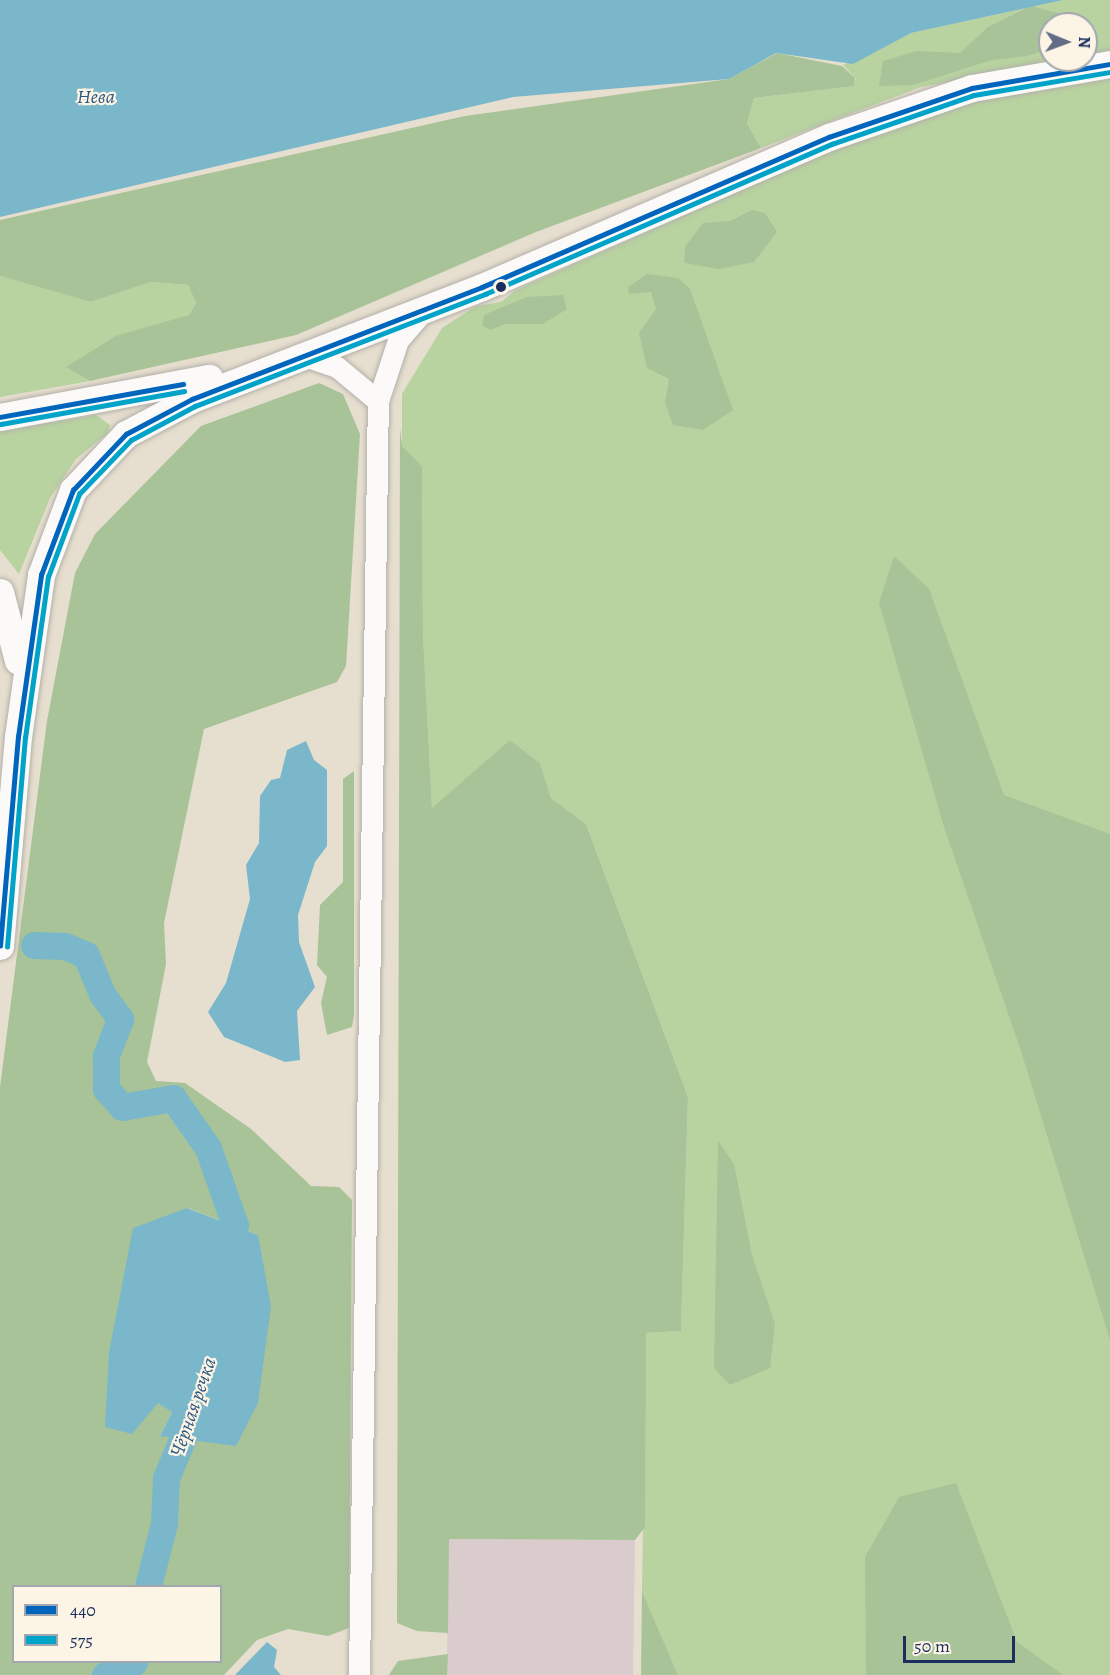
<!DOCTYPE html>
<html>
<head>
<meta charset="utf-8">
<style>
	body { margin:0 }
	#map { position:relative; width:1110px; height:1675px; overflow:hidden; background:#e6dece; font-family:Alegreya,serif }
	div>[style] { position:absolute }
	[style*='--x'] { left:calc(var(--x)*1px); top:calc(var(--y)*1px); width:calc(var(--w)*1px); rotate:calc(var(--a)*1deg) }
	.industrial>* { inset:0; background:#dacccd }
	.green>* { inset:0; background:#b8d2a0 }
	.forest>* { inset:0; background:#a8c398 }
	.water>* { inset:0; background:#7bb7cb }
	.river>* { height:27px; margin:-13.5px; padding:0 13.5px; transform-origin:13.5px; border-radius:13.5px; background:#7bb7cb }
	.roads { filter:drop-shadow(0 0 2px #b3b0aa) drop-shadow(0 0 2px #b3b0aa) }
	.minor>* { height:21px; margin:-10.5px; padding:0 10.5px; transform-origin:10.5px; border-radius:10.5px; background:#fbfaf8 }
	.major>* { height:27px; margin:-13.5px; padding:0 13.5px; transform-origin:13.5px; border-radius:13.5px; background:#fbfaf8 }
	.bus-1>* { height:4.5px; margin:-2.25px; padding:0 2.25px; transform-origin:2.25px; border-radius:2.25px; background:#0065bd }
	.bus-2>* { height:4.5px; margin:-2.25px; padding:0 2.25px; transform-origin:2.25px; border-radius:2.25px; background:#01a3c8 }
	.dots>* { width:16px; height:16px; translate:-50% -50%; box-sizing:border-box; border:3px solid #fcf5e5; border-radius:50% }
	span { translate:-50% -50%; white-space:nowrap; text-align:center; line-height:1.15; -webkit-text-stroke:4.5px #fcf5e5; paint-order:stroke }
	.water-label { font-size:20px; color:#2c5984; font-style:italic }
	.legend { position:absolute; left:12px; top:1585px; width:210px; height:78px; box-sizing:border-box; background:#fcf5e5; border:2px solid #a2a6af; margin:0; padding:8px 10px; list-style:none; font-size:18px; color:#1b2f5e }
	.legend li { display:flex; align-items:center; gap:12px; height:30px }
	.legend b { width:30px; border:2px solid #a2a6af }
	.north { position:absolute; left:1038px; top:12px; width:60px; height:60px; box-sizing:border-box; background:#fcf5e5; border:2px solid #a2a6af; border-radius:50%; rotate:91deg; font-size:16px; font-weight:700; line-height:24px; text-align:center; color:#1b2f5e }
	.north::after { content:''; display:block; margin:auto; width:21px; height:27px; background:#626c85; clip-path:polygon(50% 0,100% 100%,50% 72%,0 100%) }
	.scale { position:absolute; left:903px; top:1636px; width:112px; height:27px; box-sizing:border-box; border:3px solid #1b2f5e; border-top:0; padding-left:8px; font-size:18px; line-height:21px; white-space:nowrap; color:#1b2f5e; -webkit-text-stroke:4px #fcf5e5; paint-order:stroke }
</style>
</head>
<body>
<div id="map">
	<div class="industrial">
		<i style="clip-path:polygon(448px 1539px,635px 1540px,633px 1675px,447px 1675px)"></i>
	</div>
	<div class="green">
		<i style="clip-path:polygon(1063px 0,1110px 0,1110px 52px,1086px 58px,1086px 24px,1050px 24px,1050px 60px,1072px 60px,921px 87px,761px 148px,747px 123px,754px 98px,853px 86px,856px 79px,843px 65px,911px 33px)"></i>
		<i style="clip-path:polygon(1110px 79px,1110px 1675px,678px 1675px,642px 1591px,646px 1333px,681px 1331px,688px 1097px,586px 824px,551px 798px,540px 763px,510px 740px,432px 809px,423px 635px,422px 466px,402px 446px,402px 394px,442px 328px,476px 306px,501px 302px,516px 290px,879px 129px,973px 101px)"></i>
		<i style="clip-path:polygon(0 276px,91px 302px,151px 282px,188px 285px,196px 303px,189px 315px,67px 367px,90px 381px,0 397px)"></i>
		<i style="clip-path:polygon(96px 415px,110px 425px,108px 433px,76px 459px,50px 498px,19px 574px,0 550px,0 431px)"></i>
	</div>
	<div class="forest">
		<i style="clip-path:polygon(1031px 6px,1085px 20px,1050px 24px,1050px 49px,1027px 56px,992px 60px,913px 85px,879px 86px,883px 61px,917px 51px,960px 53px,988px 27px)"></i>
		<i style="clip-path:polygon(777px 53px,842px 66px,855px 78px,854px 86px,754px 98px,747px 123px,761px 148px,536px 232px,296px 335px,90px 381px,66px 367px,116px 336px,189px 315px,196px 303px,188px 285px,151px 282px,91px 302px,0 276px,0 220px,465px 116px,729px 79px)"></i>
		<i style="clip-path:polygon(752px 210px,765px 213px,777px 232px,754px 262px,719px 269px,684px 263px,685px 247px,703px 223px,730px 221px)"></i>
		<i style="clip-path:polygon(647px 274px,678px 278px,690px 289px,733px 410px,703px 430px,673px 425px,665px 403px,669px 379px,647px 368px,639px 333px,656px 309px,651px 292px,629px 294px,628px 287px)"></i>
		<i style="clip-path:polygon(563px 295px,567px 309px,543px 324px,505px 324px,491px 330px,482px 326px,484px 315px,527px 297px)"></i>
		<i style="clip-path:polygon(evenodd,319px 383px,343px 394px,360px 434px,346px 666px,337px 682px,204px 729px,164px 923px,166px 964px,147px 1062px,156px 1081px,185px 1083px,251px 1129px,311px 1186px,339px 1187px,352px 1200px,349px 1628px,328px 1636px,288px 1629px,257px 1640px,224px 1675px,0 1675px,0 1087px,47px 721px,75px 573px,95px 534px,201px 426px,319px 383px,188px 1208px,258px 1235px,258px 1403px,160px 1436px,172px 1412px,109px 1352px,118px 1317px,188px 1208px,319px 383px,14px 1586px,220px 1586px,220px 1662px,14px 1662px,14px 1586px)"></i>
		<i style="clip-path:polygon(400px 428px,402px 446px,422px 466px,423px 635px,432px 808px,510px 740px,540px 763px,551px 798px,586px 824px,688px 1097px,681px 1331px,646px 1333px,645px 1527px,635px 1540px,449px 1539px,448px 1633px,417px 1631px,397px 1623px)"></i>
		<i style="clip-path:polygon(894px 556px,929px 589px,1004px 795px,1110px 834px,1110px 1340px,1021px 1051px,944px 827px,879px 603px)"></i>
		<i style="clip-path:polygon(354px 771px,354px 1015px,352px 1027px,327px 1035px,321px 1003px,327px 977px,317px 965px,320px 905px,343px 882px,343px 779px)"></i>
		<i style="clip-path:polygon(718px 1141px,734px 1164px,752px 1255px,775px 1324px,770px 1368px,730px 1385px,714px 1368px)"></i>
		<i style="clip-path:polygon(956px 1483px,1017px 1642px,1063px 1675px,866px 1675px,865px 1557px,899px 1497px)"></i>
		<i style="clip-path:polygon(642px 1591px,678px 1675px,641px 1675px)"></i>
		<i style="clip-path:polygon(448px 1654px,447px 1675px,389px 1675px,398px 1661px)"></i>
	</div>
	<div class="water">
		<i style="clip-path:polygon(0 0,1063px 0,911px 33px,853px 64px,776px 53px,729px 79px,513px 97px,0 217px)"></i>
		<i style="clip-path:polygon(306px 741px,314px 760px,327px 770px,327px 846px,315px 862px,298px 915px,299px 942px,315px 987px,297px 1011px,300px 1060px,285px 1062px,224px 1037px,208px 1012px,226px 983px,250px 899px,246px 865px,259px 843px,260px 796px,271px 780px,280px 778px,287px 750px)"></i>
		<i style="clip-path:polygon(187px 1208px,258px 1235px,271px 1306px,258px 1403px,236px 1446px,160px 1436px,172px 1412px,158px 1403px,132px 1434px,105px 1427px,109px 1352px,133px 1228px)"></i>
		<i style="clip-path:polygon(267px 1642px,277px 1650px,274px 1667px,281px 1675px,235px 1675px)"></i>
	</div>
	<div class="river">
		<i style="--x:34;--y:945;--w:31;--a:2"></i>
		<i style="--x:65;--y:946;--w:23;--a:23"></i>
		<i style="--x:86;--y:955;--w:42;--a:67.7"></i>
		<i style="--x:102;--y:994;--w:31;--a:54"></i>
		<i style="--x:120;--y:1019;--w:40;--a:111"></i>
		<i style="--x:106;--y:1056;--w:33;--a:90"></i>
		<i style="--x:106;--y:1089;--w:24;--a:48"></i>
		<i style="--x:122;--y:1107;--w:52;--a:-10"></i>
		<i style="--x:173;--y:1098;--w:61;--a:55"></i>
		<i style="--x:208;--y:1148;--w:82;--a:70.7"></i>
		<i style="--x:235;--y:1225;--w:36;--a:99"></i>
		<i style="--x:148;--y:1586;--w:65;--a:-75.7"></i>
		<i style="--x:164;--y:1523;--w:45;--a:-87.5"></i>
		<i style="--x:166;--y:1478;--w:75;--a:-67.2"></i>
		<i style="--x:105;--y:1675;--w:32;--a:-24"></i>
	</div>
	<div class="roads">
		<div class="minor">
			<i style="--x:305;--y:356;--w:34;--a:19"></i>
			<i style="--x:337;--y:367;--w:53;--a:39.7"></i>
			<i style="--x:359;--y:1675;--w:1274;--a:-89.15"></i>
			<i style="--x:378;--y:401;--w:64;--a:-71.8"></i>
			<i style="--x:398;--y:340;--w:37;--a:-49"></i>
		</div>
		<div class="major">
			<i style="--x:0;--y:417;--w:213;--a:-10.6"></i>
			<i style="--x:0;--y:592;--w:71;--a:75.4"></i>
			<i style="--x:0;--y:946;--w:210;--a:-85.1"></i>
			<i style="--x:18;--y:737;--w:164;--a:-81.9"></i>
			<i style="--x:41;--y:575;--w:91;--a:-69.4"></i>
			<i style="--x:73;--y:490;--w:77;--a:-46.6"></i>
			<i style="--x:126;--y:434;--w:75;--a:-27.9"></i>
			<i style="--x:192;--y:399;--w:311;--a:-21.1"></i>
			<i style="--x:482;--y:287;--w:378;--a:-23.4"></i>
			<i style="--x:829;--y:137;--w:151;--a:-18.9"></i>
			<i style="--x:972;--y:88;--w:140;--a:-9.9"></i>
		</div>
	</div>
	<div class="bus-1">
		<i style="--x:0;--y:417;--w:186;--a:-10.2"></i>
		<i style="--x:0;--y:946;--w:210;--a:-85.1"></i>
		<i style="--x:18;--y:737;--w:164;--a:-81.9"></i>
		<i style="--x:41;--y:575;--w:91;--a:-69.4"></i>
		<i style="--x:73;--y:490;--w:77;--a:-46.6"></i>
		<i style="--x:126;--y:434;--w:75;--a:-27.9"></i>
		<i style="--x:192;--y:399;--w:311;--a:-21.1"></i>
		<i style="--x:482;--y:287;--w:378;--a:-23.4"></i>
		<i style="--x:829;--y:137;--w:151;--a:-18.9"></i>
		<i style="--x:972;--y:88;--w:140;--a:-9.9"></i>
	</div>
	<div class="bus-2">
		<i style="--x:1;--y:424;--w:186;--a:-10.2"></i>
		<i style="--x:7;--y:947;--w:210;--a:-85.1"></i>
		<i style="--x:25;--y:738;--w:163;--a:-81.9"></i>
		<i style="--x:48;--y:577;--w:89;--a:-69.5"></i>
		<i style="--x:79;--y:494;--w:75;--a:-46.1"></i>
		<i style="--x:131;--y:440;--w:72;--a:-28"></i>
		<i style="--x:195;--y:406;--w:311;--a:-21.1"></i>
		<i style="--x:485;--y:294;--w:378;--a:-23.4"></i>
		<i style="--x:832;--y:144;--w:150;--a:-19"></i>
		<i style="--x:974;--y:95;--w:138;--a:-9.6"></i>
	</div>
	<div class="dots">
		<i style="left:501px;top:287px;background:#1b2f5e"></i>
	</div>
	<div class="water-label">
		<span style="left:96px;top:96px">Нева</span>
		<span style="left:193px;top:1407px;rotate:-71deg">Чёрная речка</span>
	</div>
	<ul class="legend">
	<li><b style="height:8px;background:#0065bd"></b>440</li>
	<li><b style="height:8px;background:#01a3c8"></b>575</li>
	</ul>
	<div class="north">N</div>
	<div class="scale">50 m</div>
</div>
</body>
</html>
